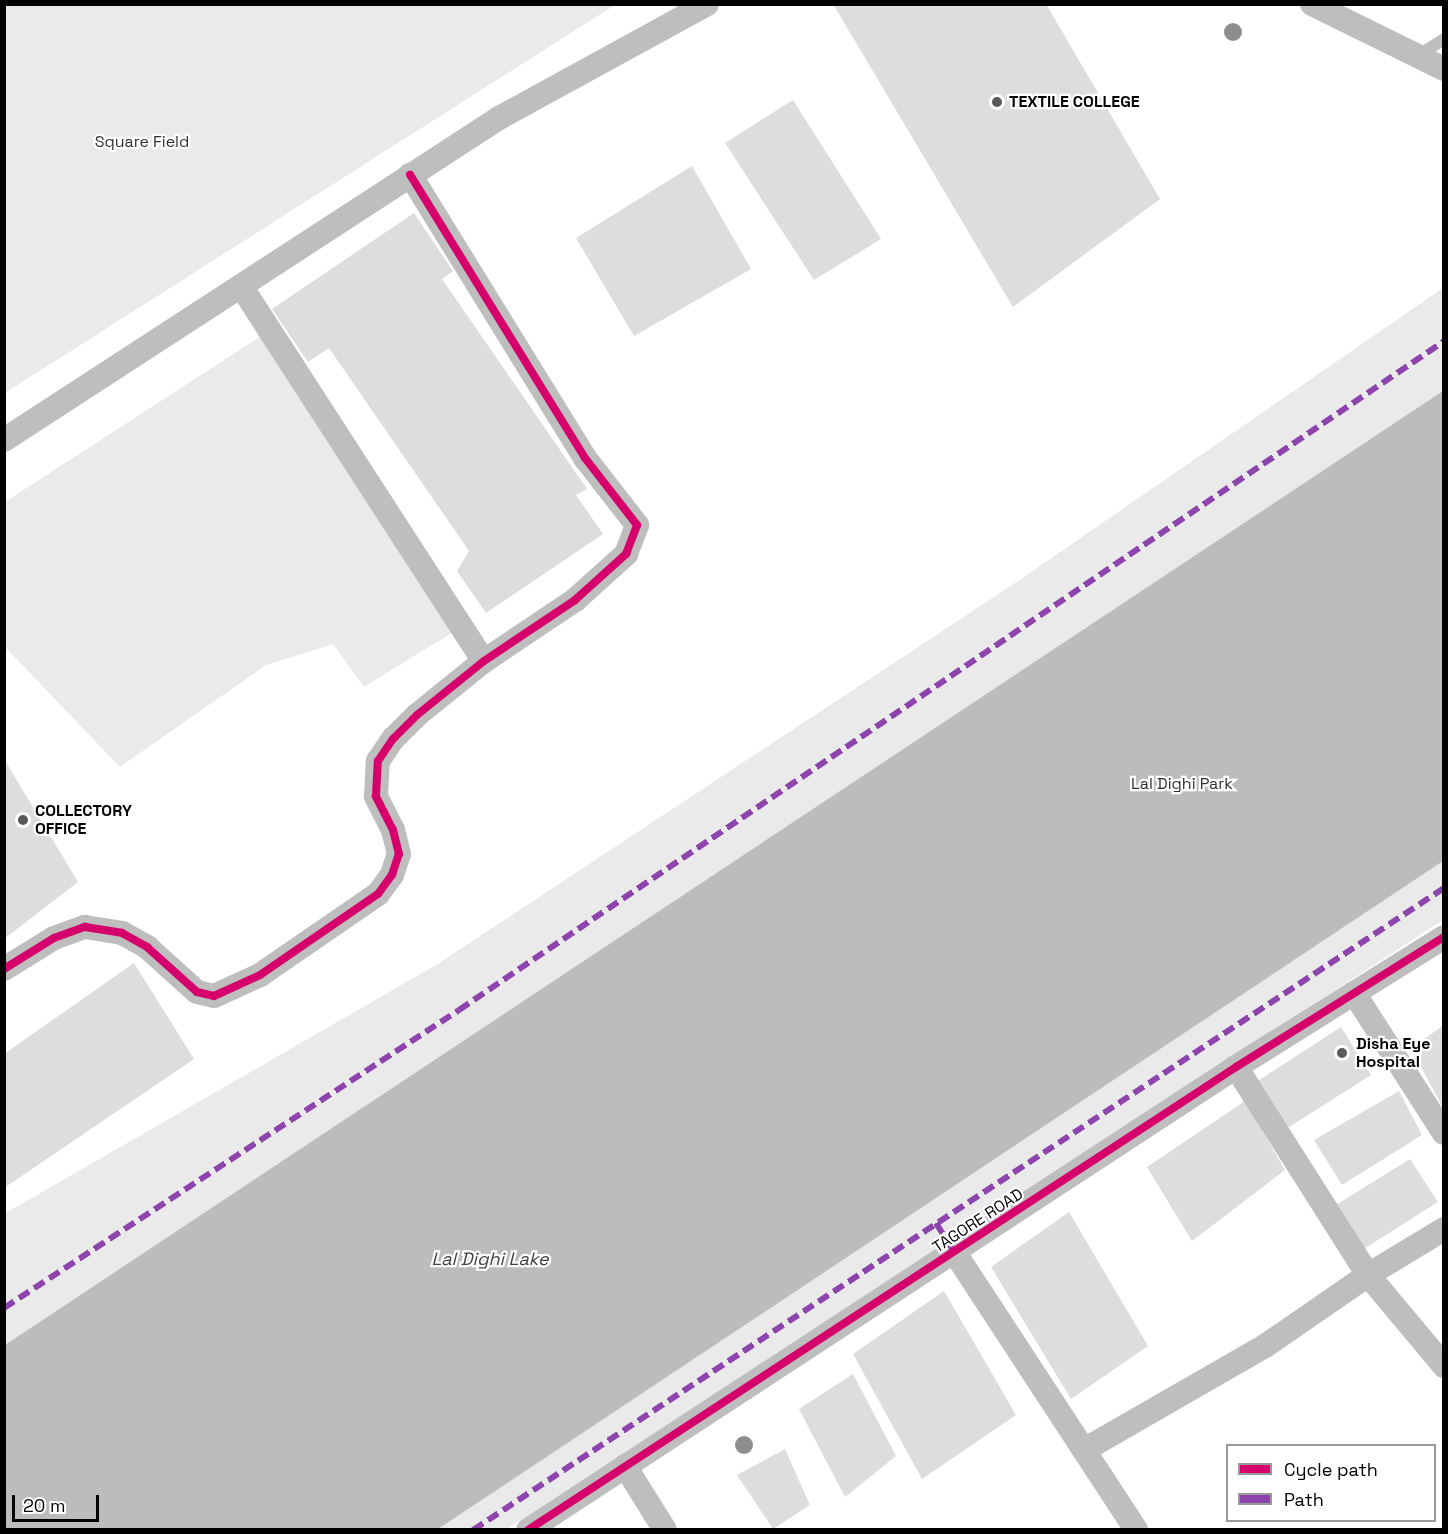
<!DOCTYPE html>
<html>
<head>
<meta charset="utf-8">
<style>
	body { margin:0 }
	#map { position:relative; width:1448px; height:1534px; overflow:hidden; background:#fff; font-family:"Space Grotesk",sans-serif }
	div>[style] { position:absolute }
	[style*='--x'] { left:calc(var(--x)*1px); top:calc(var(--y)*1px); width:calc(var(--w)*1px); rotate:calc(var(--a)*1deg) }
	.green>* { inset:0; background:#eaeaea }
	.water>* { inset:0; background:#bcbcbc }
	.building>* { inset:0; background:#ddd }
	.service>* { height:12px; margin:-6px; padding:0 6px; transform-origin:6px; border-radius:6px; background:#bebebe }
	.minor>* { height:24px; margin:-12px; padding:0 12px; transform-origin:12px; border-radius:12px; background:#bebebe }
	.quiet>* { height:6px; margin-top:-3px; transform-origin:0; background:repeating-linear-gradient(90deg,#8e44ad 0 12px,transparent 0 18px) }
	.cycleway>* { height:8px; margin:-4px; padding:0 4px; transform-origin:4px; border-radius:4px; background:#d6006c }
	.trees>* { width:18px; height:18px; margin:-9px; border-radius:50%; background:#8d8d8d }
	.dots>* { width:16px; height:16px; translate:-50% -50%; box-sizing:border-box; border:3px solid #fff; border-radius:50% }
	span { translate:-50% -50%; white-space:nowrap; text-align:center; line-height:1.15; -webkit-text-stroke:4.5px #fff; paint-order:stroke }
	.poi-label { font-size:16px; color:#000; font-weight:700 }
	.left { translate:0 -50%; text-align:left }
	.park-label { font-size:16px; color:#303030 }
	.street-label { font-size:16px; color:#000 }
	.water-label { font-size:18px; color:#414141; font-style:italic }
	.frame { position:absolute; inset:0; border:6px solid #000; pointer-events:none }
	.legend { position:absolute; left:1226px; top:1444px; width:210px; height:78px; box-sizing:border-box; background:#fff; border:2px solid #999; margin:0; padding:8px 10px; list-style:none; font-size:18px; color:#000 }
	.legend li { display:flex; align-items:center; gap:12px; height:30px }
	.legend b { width:30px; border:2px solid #999 }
	.scale { position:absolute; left:12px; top:1495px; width:87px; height:27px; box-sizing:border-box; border:3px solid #000; border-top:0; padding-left:8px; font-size:18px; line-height:21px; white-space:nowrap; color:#000; -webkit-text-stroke:4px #fff; paint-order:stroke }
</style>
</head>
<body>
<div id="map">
	<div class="green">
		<i style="clip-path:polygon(5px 4px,615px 4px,615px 5px,5px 393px)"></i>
		<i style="clip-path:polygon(1443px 288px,1443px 920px,507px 1529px,5px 1529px,4px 1214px,436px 965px,1021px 579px)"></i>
		<i style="clip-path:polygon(264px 334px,463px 626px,364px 687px,333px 644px,266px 665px,120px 767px,5px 647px,5px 502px)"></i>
	</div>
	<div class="water">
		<i style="clip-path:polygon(1443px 391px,1443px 861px,438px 1529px,5px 1529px,5px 1345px)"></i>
	</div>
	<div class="building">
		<i style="clip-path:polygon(833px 4px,1046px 4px,1160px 199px,1013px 307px)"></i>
		<i style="clip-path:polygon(793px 100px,881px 239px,814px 280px,725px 143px)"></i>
		<i style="clip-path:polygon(692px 166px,751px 269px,634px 336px,576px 238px)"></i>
		<i style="clip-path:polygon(414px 213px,453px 271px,442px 279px,587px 489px,576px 495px,603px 534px,486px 613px,457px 571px,469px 551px,329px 348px,308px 362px,272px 309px)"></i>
		<i style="clip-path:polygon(4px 759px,78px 882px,4px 939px)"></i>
		<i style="clip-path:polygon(134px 963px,194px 1059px,4px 1188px,4px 1054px)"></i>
		<i style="clip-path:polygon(1444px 1025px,1444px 1110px,1411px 1048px)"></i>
		<i style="clip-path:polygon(1341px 1027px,1371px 1075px,1286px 1129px,1256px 1082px)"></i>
		<i style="clip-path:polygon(1399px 1091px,1422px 1135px,1342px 1185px,1314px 1140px)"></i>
		<i style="clip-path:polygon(1245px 1101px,1285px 1170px,1192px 1241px,1147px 1167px)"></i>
		<i style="clip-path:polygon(1410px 1159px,1438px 1202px,1359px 1252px,1331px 1208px)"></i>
		<i style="clip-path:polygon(1069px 1212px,1148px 1346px,1071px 1399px,991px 1267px)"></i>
		<i style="clip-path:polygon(944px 1291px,1016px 1415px,922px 1479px,853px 1354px)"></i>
		<i style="clip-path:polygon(853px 1374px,896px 1456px,845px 1497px,799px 1409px)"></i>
		<i style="clip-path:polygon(785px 1449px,810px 1505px,773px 1529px,737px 1475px)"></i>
	</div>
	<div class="service">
		<i style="--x:1417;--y:56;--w:32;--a:-32"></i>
	</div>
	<div class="minor">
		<i style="--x:1312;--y:4;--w:147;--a:26.2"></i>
		<i style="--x:241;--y:286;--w:447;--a:57.1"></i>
		<i style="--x:4;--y:440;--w:591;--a:-33.04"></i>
		<i style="--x:499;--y:118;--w:237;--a:-28.7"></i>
		<i style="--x:4;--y:969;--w:59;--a:-31.8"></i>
		<i style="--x:54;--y:938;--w:33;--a:-20"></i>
		<i style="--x:85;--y:927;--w:37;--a:9"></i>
		<i style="--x:122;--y:933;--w:29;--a:29"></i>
		<i style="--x:147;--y:947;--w:67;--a:42"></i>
		<i style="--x:197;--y:992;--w:17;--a:13"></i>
		<i style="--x:214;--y:996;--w:51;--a:-24.5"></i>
		<i style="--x:260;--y:975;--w:143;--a:-34.5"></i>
		<i style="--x:378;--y:894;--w:24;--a:-54"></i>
		<i style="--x:392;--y:875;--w:22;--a:-72"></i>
		<i style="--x:399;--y:854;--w:25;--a:-104"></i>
		<i style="--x:393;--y:830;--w:38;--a:-117"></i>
		<i style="--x:376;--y:796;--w:35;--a:-87"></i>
		<i style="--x:378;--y:761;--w:27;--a:-56"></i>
		<i style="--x:393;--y:739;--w:34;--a:-45"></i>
		<i style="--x:417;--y:715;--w:86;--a:-38.9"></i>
		<i style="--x:484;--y:661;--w:110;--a:-33.8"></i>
		<i style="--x:575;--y:600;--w:69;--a:-42"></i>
		<i style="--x:626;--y:554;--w:31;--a:-69"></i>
		<i style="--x:637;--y:525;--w:85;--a:-127.8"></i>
		<i style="--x:585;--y:458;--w:333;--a:-121.7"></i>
		<i style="--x:1354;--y:993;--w:166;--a:57.3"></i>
		<i style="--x:1236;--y:1067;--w:246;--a:57.6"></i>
		<i style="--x:1368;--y:1275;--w:89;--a:-31.2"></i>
		<i style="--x:955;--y:1253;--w:331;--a:56.8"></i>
		<i style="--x:1084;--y:1450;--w:209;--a:-29.9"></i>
		<i style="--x:1265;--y:1346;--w:125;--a:-34.6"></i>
		<i style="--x:1368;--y:1275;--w:119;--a:50.1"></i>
		<i style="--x:625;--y:1466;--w:75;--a:58"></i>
		<i style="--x:528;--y:1530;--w:846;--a:-33.18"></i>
		<i style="--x:1236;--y:1067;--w:245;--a:-32"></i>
	</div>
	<div class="quiet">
		<i style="--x:936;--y:1223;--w:36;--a:58"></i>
		<i style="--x:4;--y:1308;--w:544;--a:-33.22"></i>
		<i style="--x:459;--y:1010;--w:1191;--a:-34.18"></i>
		<i style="--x:473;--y:1530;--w:1164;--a:-33.47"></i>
	</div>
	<div class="cycleway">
		<i style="--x:4;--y:969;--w:59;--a:-31.8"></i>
		<i style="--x:54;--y:938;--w:33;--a:-20"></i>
		<i style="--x:85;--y:927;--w:37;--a:9"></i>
		<i style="--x:122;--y:933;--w:29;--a:29"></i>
		<i style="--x:147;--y:947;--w:67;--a:42"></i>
		<i style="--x:197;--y:992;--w:17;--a:13"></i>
		<i style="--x:214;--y:996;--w:51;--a:-24.5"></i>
		<i style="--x:260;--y:975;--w:143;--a:-34.5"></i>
		<i style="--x:378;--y:894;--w:24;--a:-54"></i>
		<i style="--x:392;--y:875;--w:22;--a:-72"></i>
		<i style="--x:399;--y:854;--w:25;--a:-104"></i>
		<i style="--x:393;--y:830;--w:38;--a:-117"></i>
		<i style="--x:376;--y:796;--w:35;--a:-87"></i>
		<i style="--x:378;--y:761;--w:27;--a:-56"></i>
		<i style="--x:393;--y:739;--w:34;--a:-45"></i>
		<i style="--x:417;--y:715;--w:86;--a:-38.9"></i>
		<i style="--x:484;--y:661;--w:110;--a:-33.8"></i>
		<i style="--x:575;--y:600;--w:69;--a:-42"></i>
		<i style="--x:626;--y:554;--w:31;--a:-69"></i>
		<i style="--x:637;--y:525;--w:85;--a:-127.8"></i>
		<i style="--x:585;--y:458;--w:333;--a:-121.7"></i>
		<i style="--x:528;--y:1530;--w:846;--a:-33.18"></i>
		<i style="--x:1236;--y:1067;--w:245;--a:-32"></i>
	</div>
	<div class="trees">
		<i style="left:1233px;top:32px"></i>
		<i style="left:744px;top:1445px"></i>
	</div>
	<div class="dots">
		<i style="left:997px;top:102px;background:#595959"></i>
		<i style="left:23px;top:820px;background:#595959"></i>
		<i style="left:1342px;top:1053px;background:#595959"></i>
	</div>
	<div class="poi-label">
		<span class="left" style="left:1009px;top:102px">TEXTILE COLLEGE</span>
		<span class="left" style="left:35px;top:820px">COLLECTORY<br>OFFICE</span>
		<span class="left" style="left:1356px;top:1053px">Disha Eye<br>Hospital</span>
	</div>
	<div class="park-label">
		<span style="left:142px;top:142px">Square Field</span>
		<span style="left:1182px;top:784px">Lal Dighi Park</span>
	</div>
	<div class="street-label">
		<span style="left:978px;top:1221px;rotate:-33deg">TAGORE ROAD</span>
	</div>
	<div class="water-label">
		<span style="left:490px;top:1259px">Lal Dighi Lake</span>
	</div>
	<div class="frame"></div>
	<ul class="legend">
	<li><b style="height:8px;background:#d6006c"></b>Cycle path</li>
	<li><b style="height:8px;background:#8e44ad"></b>Path</li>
	</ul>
	<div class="scale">20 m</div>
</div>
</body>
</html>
